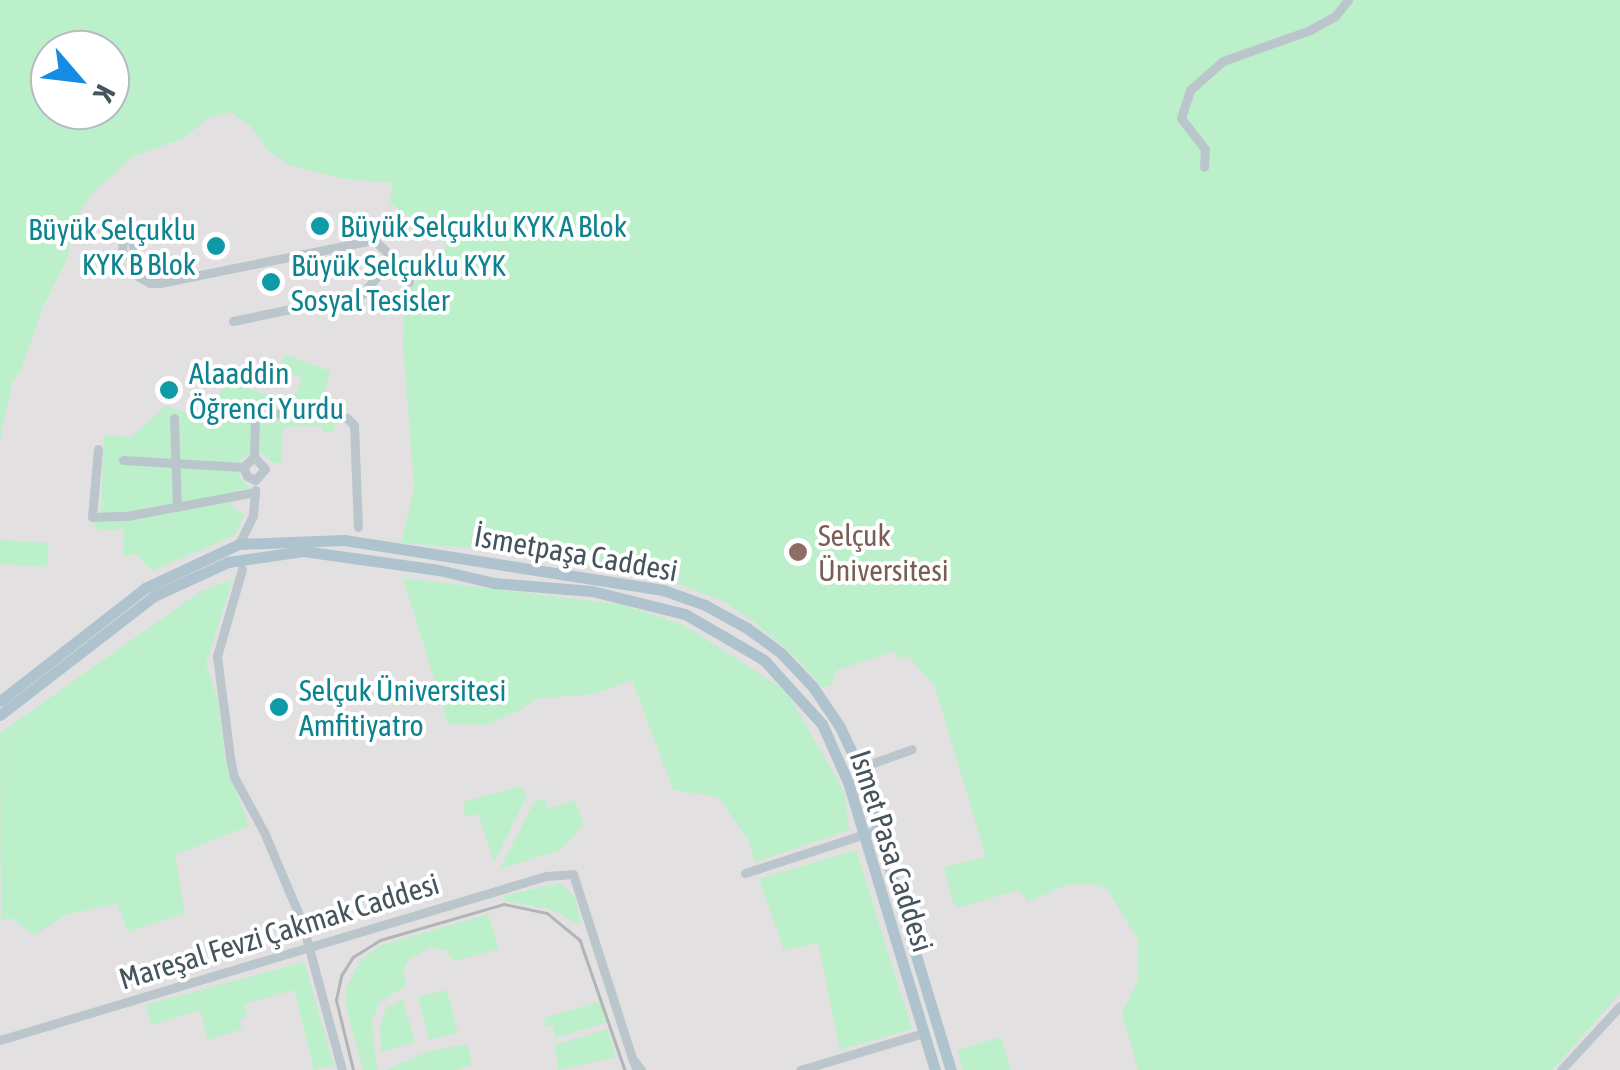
<!DOCTYPE html>
<html>
<head>
<meta charset="utf-8">
<style>
	body { margin:0 }
	#map { position:relative; width:1620px; height:1070px; overflow:hidden; background:#f2efef; font-family:"Asap Condensed",sans-serif }
	div>[style] { position:absolute }
	[style*='--x'] { left:calc(var(--x)*1px); top:calc(var(--y)*1px); width:calc(var(--w)*1px); rotate:calc(var(--a)*1deg) }
	.education>* { inset:0; background:#e3e0e1 }
	.green>* { inset:0; background:#bcf0ca }
	.minor>* { height:9px; margin:-4.5px; padding:0 4.5px; transform-origin:4.5px; border-radius:4.5px; background:#bac6cc }
	.major>* { height:11px; margin:-5.5px; padding:0 5.5px; transform-origin:5.5px; border-radius:5.5px; background:#aec3ce }
	.tram>* { height:2.5px; margin:-1.25px; padding:0 1.25px; transform-origin:1.25px; border-radius:1.25px; background:#b1b5b9 }
	.dots>* { width:28px; height:28px; translate:-50% -50%; box-sizing:border-box; border:5px solid #fff; border-radius:50% }
	span { translate:-50% -50%; white-space:nowrap; text-align:center; line-height:1.15; -webkit-text-stroke:8px #fff; paint-order:stroke }
	.culture-label { font-size:30px; color:#0d838f }
	.left { translate:0 -50%; text-align:left }
	.right { translate:-100% -50%; text-align:right }
	.education-label { font-size:30px; color:#785e54 }
	.street-label { font-size:30px; color:#46555d }
	.north { position:absolute; left:30px; top:30px; width:100px; height:100px; box-sizing:border-box; background:#fff; border:2px solid #b5bbbe; border-radius:50%; rotate:118deg; font-size:28px; font-weight:700; line-height:40px; text-align:center; color:#46555d }
	.north::after { content:''; display:block; margin:auto; width:35px; height:45px; background:#158be5; clip-path:polygon(50% 0,100% 100%,50% 72%,0 100%) }
</style>
</head>
<body>
<div id="map">
	<div class="education">
		<i style="clip-path:polygon(evenodd,0 0,1620px 584px,1620px 1070px,0 1070px,0 0,50px 50px,110px 50px,110px 110px,50px 110px,50px 50px)"></i>
	</div>
	<div class="green">
		<i style="clip-path:polygon(evenodd,0 0,1620px 0,1620px 994px,1552px 1070px,1138px 1070px,1122px 1013px,1138px 980px,1138px 940px,1107px 889px,1093px 884px,1066px 885px,1028px 902px,1018px 890px,958px 908px,953px 903px,944px 867px,986px 857px,935px 687px,908px 656px,899px 659px,895px 651px,835px 671px,832px 685px,822px 688px,801px 662px,753px 621px,726px 603px,682px 585px,495px 550px,401px 543px,414px 487px,403px 347px,404px 307px,409px 289px,448px 245px,390px 203px,392px 183px,338px 178px,290px 165px,269px 152px,251px 126px,230px 112px,209px 118px,182px 139px,133px 156px,92px 194px,73px 222px,68px 257px,43px 307px,21px 370px,12px 383px,0 440px,0 0,50px 50px,110px 50px,110px 110px,50px 110px,50px 50px)"></i>
		<i style="clip-path:polygon(285px 354px,330px 371px,323px 405px,335px 422px,334px 432px,323px 432px,321px 426px,283px 427px,281px 463px,273px 463px,261px 452px,241px 458px,240px 477px,250px 489px,237px 490px,231px 506px,244px 515px,235px 535px,152px 571px,136px 554px,124px 556px,124px 529px,97px 529px,93px 524px,101px 509px,104px 435px,131px 437px,166px 406px,208px 420px,226px 382px,292px 402px,302px 377px,280px 370px)"></i>
		<i style="clip-path:polygon(0 540px,49px 543px,47px 567px,0 564px)"></i>
		<i style="clip-path:polygon(403px 578px,624px 605px,684px 625px,786px 691px,844px 791px,849px 830px,755px 862px,748px 840px,718px 797px,673px 790px,632px 680px,594px 694px,536px 699px,519px 711px,485px 725px,448px 724px)"></i>
		<i style="clip-path:polygon(233px 579px,206px 664px,218px 700px,225px 760px,249px 826px,175px 855px,185px 913px,128px 932px,117px 903px,66px 915px,34px 935px,11px 918px,1px 920px,0 733px,201px 591px)"></i>
		<i style="clip-path:polygon(521px 786px,527px 795px,494px 863px,478px 814px,465px 817px,463px 802px)"></i>
		<i style="clip-path:polygon(544px 798px,548px 809px,575px 800px,584px 824px,561px 850px,500px 869px,534px 802px)"></i>
		<i style="clip-path:polygon(856px 850px,912px 1029px,840px 1050px,818px 943px,784px 950px,759px 879px)"></i>
		<i style="clip-path:polygon(560px 883px,575px 897px,581px 926px,553px 910px,505px 901px,503px 896px)"></i>
		<i style="clip-path:polygon(488px 914px,499px 949px,454px 961px,447px 951px,431px 947px,409px 959px,403px 969px,406px 986px,380px 1002px,372px 1021px,377px 1070px,363px 1070px,345px 1003px,346px 989px,360px 961px,379px 946px)"></i>
		<i style="clip-path:polygon(304px 962px,334px 1065px,314px 1070px,294px 990px,244px 1004px,247px 1017px,239px 1020px,242px 1029px,208px 1040px,200px 1010px,152px 1025px,145px 1005px)"></i>
		<i style="clip-path:polygon(447px 990px,458px 1033px,429px 1040px,418px 997px)"></i>
		<i style="clip-path:polygon(403px 1000px,415px 1042px,381px 1052px,380px 1025px,386px 1008px)"></i>
		<i style="clip-path:polygon(601px 1001px,607px 1022px,556px 1038px,552px 1025px,546px 1027px,544px 1018px)"></i>
		<i style="clip-path:polygon(608px 1029px,616px 1057px,558px 1070px,555px 1045px)"></i>
		<i style="clip-path:polygon(1001px 1037px,1011px 1070px,963px 1070px,957px 1050px)"></i>
		<i style="clip-path:polygon(467px 1044px,472px 1065px,456px 1070px,385px 1070px,430px 1051px)"></i>
	</div>
	<div class="minor">
		<i style="--x:1204;--y:167;--w:18;--a:-87"></i>
		<i style="--x:1205;--y:149;--w:39;--a:-128"></i>
		<i style="--x:1181;--y:118;--w:29;--a:-72"></i>
		<i style="--x:1190;--y:90;--w:44;--a:-41.3"></i>
		<i style="--x:1223;--y:61;--w:92;--a:-19.6"></i>
		<i style="--x:1310;--y:30;--w:29;--a:-29"></i>
		<i style="--x:1335;--y:16;--w:21;--a:-51"></i>
		<i style="--x:131;--y:255;--w:9;--a:-174"></i>
		<i style="--x:122;--y:254;--w:19;--a:-87"></i>
		<i style="--x:123;--y:235;--w:9;--a:-41"></i>
		<i style="--x:130;--y:229;--w:48;--a:80.3"></i>
		<i style="--x:138;--y:276;--w:14;--a:30"></i>
		<i style="--x:150;--y:283;--w:10;--a:0"></i>
		<i style="--x:160;--y:283;--w:218;--a:-11.4"></i>
		<i style="--x:374;--y:240;--w:48;--a:43.3"></i>
		<i style="--x:409;--y:273;--w:9;--a:90"></i>
		<i style="--x:233;--y:321;--w:132;--a:-11.8"></i>
		<i style="--x:362;--y:294;--w:48;--a:-49.3"></i>
		<i style="--x:174;--y:418;--w:89;--a:88.1"></i>
		<i style="--x:98;--y:449;--w:68;--a:95"></i>
		<i style="--x:92;--y:517;--w:35;--a:-2"></i>
		<i style="--x:127;--y:516;--w:130;--a:-10.6"></i>
		<i style="--x:254;--y:457;--w:16;--a:47"></i>
		<i style="--x:265;--y:469;--w:15;--a:132"></i>
		<i style="--x:255;--y:480;--w:9;--a:-153"></i>
		<i style="--x:247;--y:476;--w:10;--a:-114"></i>
		<i style="--x:243;--y:467;--w:15;--a:-42"></i>
		<i style="--x:254;--y:457;--w:45;--a:-88.7"></i>
		<i style="--x:255;--y:412;--w:92;--a:3.7"></i>
		<i style="--x:347;--y:418;--w:10;--a:45"></i>
		<i style="--x:354;--y:425;--w:102;--a:87.8"></i>
		<i style="--x:123;--y:460;--w:120;--a:3.3"></i>
		<i style="--x:239;--y:544;--w:32;--a:-64"></i>
		<i style="--x:253;--y:515;--w:25;--a:-85"></i>
		<i style="--x:242;--y:569;--w:91;--a:106"></i>
		<i style="--x:217;--y:656;--w:103;--a:82.7"></i>
		<i style="--x:230;--y:758;--w:19;--a:78"></i>
		<i style="--x:234;--y:777;--w:63;--a:61.4"></i>
		<i style="--x:264;--y:832;--w:98;--a:67.1"></i>
		<i style="--x:302;--y:922;--w:153;--a:74.9"></i>
		<i style="--x:859;--y:768;--w:56;--a:-19.7"></i>
		<i style="--x:745;--y:873;--w:139;--a:-18"></i>
		<i style="--x:0;--y:1040;--w:570;--a:-16.72"></i>
		<i style="--x:546;--y:876;--w:27;--a:-4"></i>
		<i style="--x:573;--y:874;--w:193;--a:72.2"></i>
		<i style="--x:637;--y:1070;--w:13;--a:-113"></i>
		<i style="--x:632;--y:1058;--w:15;--a:53"></i>
		<i style="--x:800;--y:1070;--w:128;--a:-16.7"></i>
		<i style="--x:1561;--y:1070;--w:87;--a:-47.3"></i>
	</div>
	<div class="major">
		<i style="--x:0;--y:701;--w:184;--a:-37.9"></i>
		<i style="--x:145;--y:588;--w:104;--a:-25.1"></i>
		<i style="--x:239;--y:544;--w:105;--a:-2.2"></i>
		<i style="--x:344;--y:540;--w:323;--a:8.9"></i>
		<i style="--x:663;--y:590;--w:45;--a:19.7"></i>
		<i style="--x:705;--y:605;--w:48;--a:28.7"></i>
		<i style="--x:747;--y:628;--w:42;--a:36.3"></i>
		<i style="--x:781;--y:653;--w:47;--a:46.7"></i>
		<i style="--x:813;--y:687;--w:48;--a:56"></i>
		<i style="--x:840;--y:727;--w:45;--a:65.1"></i>
		<i style="--x:859;--y:768;--w:316;--a:73.1"></i>
		<i style="--x:0;--y:715;--w:195;--a:-37.7"></i>
		<i style="--x:154;--y:596;--w:81;--a:-24.7"></i>
		<i style="--x:228;--y:562;--w:76;--a:-8.3"></i>
		<i style="--x:303;--y:551;--w:137;--a:8"></i>
		<i style="--x:439;--y:570;--w:57;--a:13.3"></i>
		<i style="--x:494;--y:583;--w:98;--a:4.7"></i>
		<i style="--x:592;--y:591;--w:96;--a:13.9"></i>
		<i style="--x:685;--y:614;--w:91;--a:30.2"></i>
		<i style="--x:764;--y:660;--w:86;--a:47.8"></i>
		<i style="--x:822;--y:724;--w:64;--a:65.9"></i>
		<i style="--x:848;--y:782;--w:301;--a:73.2"></i>
	</div>
	<div class="tram">
		<i style="--x:353;--y:1070;--w:72;--a:-103.7"></i>
		<i style="--x:336;--y:1000;--w:25;--a:-78"></i>
		<i style="--x:341;--y:976;--w:22;--a:-58"></i>
		<i style="--x:353;--y:957;--w:32;--a:-32"></i>
		<i style="--x:380;--y:940;--w:129;--a:-16.2"></i>
		<i style="--x:504;--y:904;--w:44;--a:11.8"></i>
		<i style="--x:547;--y:913;--w:43;--a:39.3"></i>
		<i style="--x:580;--y:940;--w:138;--a:70.9"></i>
	</div>
	<div class="dots">
		<i style="left:320px;top:226px;background:#0f9aa8"></i>
		<i style="left:216px;top:246px;background:#0f9aa8"></i>
		<i style="left:271px;top:282px;background:#0f9aa8"></i>
		<i style="left:169px;top:390px;background:#0f9aa8"></i>
		<i style="left:798px;top:552px;background:#8d6e63"></i>
		<i style="left:279px;top:707px;background:#0f9aa8"></i>
	</div>
	<div class="culture-label">
		<span class="left" style="left:340px;top:226px">Büyük Selçuklu KYK A Blok</span>
		<span class="right" style="left:196px;top:246px">Büyük Selçuklu<br>KYK B Blok</span>
		<span class="left" style="left:291px;top:282px">Büyük Selçuklu KYK<br>Sosyal Tesisler</span>
		<span class="left" style="left:189px;top:390px">Alaaddin<br>Öğrenci Yurdu</span>
		<span class="left" style="left:299px;top:707px">Selçuk Üniversitesi<br>Amfitiyatro</span>
	</div>
	<div class="education-label">
		<span class="left" style="left:818px;top:552px">Selçuk<br>Üniversitesi</span>
	</div>
	<div class="street-label">
		<span style="left:576px;top:553px;rotate:10deg">İsmetpaşa Caddesi</span>
		<span style="left:892px;top:851px;rotate:72deg">Ismet Pasa Caddesi</span>
		<span style="left:279px;top:931px;rotate:-17deg">Mareşal Fevzi Çakmak Caddesi</span>
	</div>
	<div class="north">K</div>
</div>
</body>
</html>
